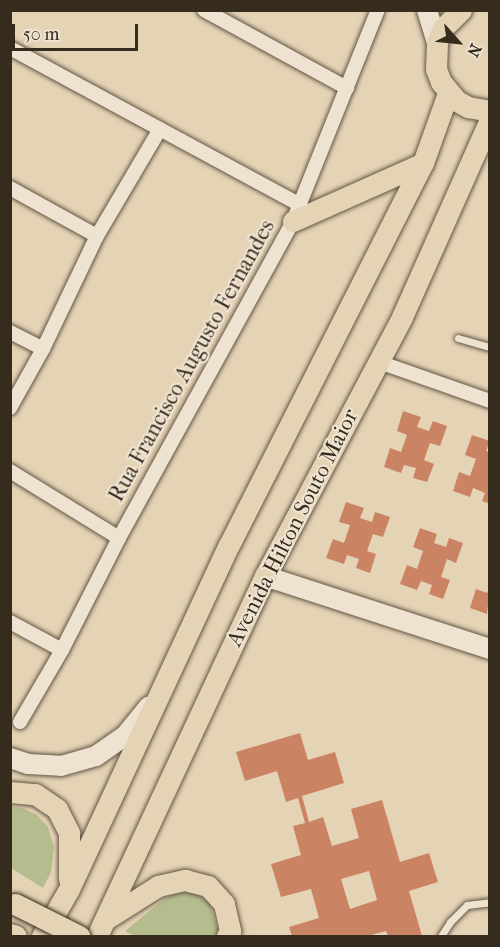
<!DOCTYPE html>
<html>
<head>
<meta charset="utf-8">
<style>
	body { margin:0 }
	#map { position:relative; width:500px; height:947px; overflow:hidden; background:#e5d3b6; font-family:"IM FELL French Canon",serif }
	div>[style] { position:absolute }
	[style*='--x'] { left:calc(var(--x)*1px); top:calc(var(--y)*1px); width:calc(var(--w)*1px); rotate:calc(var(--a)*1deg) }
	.green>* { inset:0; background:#b5bc8d }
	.building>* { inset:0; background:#ca8463 }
	.roads { filter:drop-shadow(0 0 2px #625644) drop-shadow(0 0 2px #625644) }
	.lane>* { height:7px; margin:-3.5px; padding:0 3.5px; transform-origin:3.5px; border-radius:3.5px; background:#eee2d0 }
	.street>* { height:14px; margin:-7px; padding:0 7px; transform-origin:7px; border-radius:7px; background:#eee2d0 }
	.secondary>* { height:20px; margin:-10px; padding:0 10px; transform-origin:10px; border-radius:10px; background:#eee2d0 }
	.primary>* { height:21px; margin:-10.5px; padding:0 10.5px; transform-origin:10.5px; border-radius:10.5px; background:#e5d3b6 }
	.bridges { filter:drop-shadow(0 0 2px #362c1e) drop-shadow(0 0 2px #362c1e) }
	.primary-bridge>* { height:21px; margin:-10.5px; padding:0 10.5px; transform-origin:10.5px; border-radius:10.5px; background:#e5d3b6 }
	span { translate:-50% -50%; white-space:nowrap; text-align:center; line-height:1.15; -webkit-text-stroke:4.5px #eee2d0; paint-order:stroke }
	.street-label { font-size:22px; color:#362c1e }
	.frame { position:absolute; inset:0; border:12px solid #362c1e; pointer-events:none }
	.north { position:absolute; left:428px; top:12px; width:60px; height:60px; -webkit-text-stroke:4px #eee2d0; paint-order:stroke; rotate:117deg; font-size:16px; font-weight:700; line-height:24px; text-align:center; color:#362c1e }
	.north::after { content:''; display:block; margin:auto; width:21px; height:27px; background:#362c1e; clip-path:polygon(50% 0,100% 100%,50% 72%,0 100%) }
	.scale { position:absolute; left:12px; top:24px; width:126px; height:27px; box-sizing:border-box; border:3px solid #362c1e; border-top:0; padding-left:8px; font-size:18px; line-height:21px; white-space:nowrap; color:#362c1e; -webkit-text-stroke:4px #eee2d0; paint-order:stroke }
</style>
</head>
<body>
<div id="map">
	<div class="green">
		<i style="clip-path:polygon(11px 807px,22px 808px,37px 815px,48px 827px,54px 847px,51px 872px,43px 888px,11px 868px)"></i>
		<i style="clip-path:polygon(191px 890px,210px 903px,218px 930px,216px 936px,134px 936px,125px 931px,164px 899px,179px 891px)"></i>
	</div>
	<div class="building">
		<i style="clip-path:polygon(403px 411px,421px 417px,417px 427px,429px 431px,433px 421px,447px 426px,440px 446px,430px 443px,424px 460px,434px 464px,427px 482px,413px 478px,416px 468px,404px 465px,401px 473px,384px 467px,390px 448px,401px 452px,407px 435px,397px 431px)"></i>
		<i style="clip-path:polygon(472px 435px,490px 441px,486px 451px,490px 452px,490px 504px,482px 501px,485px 493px,473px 488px,470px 497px,453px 491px,459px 472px,470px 476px,476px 459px,465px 455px)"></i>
		<i style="clip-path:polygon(346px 502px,364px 508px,360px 518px,372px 522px,375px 512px,390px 517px,383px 537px,373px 534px,367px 551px,376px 554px,370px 573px,356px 568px,359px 559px,347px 555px,344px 564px,326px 558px,333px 539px,344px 543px,350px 525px,339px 522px)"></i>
		<i style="clip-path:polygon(420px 528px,437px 534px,434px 543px,446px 547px,449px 538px,463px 543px,456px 563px,447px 559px,441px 577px,450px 580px,443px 599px,429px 594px,432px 585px,421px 581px,417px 590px,400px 584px,407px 565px,417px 569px,423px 551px,413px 547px)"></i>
		<i style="clip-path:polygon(490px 587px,487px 614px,470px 608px,476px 589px,487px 593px)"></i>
		<i style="clip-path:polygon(evenodd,300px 733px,308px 760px,335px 752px,344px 783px,302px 796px,309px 822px,323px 817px,332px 846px,359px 838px,351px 809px,382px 800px,400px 862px,429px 853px,438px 882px,409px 891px,422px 936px,388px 936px,386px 931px,367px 936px,292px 936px,289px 927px,319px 918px,311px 889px,281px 897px,271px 864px,301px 855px,293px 826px,305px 823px,298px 798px,286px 802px,277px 771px,245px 781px,236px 752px,300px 733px,369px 871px,377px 900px,350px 909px,341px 879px,369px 871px)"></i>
	</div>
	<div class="roads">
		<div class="lane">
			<i style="--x:458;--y:338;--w:33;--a:16"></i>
			<i style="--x:441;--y:936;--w:17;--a:-57"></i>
			<i style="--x:450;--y:922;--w:24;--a:-45"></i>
			<i style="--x:467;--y:905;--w:23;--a:-7"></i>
		</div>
		<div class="street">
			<i style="--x:204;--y:10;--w:163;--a:28.6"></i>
			<i style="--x:10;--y:48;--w:328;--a:28.4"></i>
			<i style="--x:10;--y:188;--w:99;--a:28.9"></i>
			<i style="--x:10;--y:332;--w:37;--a:27"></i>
			<i style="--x:379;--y:362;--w:118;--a:19.4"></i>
			<i style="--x:10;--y:408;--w:68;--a:-60.8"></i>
			<i style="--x:43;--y:349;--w:125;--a:-64.5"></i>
			<i style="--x:97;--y:236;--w:124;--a:-59.5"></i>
			<i style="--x:10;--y:471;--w:128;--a:31.6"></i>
			<i style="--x:10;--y:622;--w:59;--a:28.3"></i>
			<i style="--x:20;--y:722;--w:83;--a:-59.7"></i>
			<i style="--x:62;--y:650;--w:126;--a:-63"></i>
			<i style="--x:119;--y:538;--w:362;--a:-61.2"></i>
			<i style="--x:293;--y:221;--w:227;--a:-68.1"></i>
		</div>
		<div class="secondary">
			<i style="--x:427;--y:10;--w:34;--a:73"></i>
			<i style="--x:265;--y:576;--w:237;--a:18"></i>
			<i style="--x:10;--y:758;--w:19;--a:18"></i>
			<i style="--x:28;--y:764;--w:33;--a:3"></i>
			<i style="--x:61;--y:766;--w:36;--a:-16"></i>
			<i style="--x:96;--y:756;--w:35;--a:-35"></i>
			<i style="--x:125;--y:736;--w:38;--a:-51"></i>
		</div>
		<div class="primary">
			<i style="--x:461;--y:10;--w:25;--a:135"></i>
			<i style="--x:443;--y:28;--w:15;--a:113"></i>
			<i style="--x:437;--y:42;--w:27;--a:92"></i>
			<i style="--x:436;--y:69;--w:14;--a:69"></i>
			<i style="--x:441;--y:82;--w:25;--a:50"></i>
			<i style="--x:457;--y:101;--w:13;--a:29"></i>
			<i style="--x:468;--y:107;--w:22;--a:10"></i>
			<i style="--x:293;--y:221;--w:142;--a:-24"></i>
			<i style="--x:10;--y:792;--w:25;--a:5"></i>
			<i style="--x:35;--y:794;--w:27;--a:34"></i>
			<i style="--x:57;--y:809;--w:27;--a:63"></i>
			<i style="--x:69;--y:833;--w:46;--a:90"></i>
			<i style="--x:106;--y:919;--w:62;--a:-32.4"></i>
			<i style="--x:158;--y:886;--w:28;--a:-13"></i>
			<i style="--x:185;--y:880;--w:24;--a:15"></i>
			<i style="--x:208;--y:886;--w:24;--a:48"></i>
			<i style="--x:224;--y:904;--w:28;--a:77"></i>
			<i style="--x:230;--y:931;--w:6;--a:121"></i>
			<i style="--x:10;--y:934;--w:6;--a:18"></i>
			<i style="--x:42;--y:936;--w:54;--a:-60.1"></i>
			<i style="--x:69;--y:889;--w:379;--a:-65.1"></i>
			<i style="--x:229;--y:545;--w:428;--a:-63.1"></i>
			<i style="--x:423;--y:163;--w:74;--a:-70.3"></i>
			<i style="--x:97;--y:936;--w:397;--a:-65"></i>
			<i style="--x:265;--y:576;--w:293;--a:-62.1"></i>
			<i style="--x:402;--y:317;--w:217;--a:-66"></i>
		</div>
	</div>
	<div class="bridges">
		<div class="primary-bridge">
			<i style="--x:15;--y:904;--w:72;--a:26.6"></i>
		</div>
	</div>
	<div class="street-label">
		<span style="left:192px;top:361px;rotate:-61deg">Rua Francisco Augusto Fernandes</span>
		<span style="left:293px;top:528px;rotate:-63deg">Avenida Hilton Souto Maior</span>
	</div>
	<div class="frame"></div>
	<div class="north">N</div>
	<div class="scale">50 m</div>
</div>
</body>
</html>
